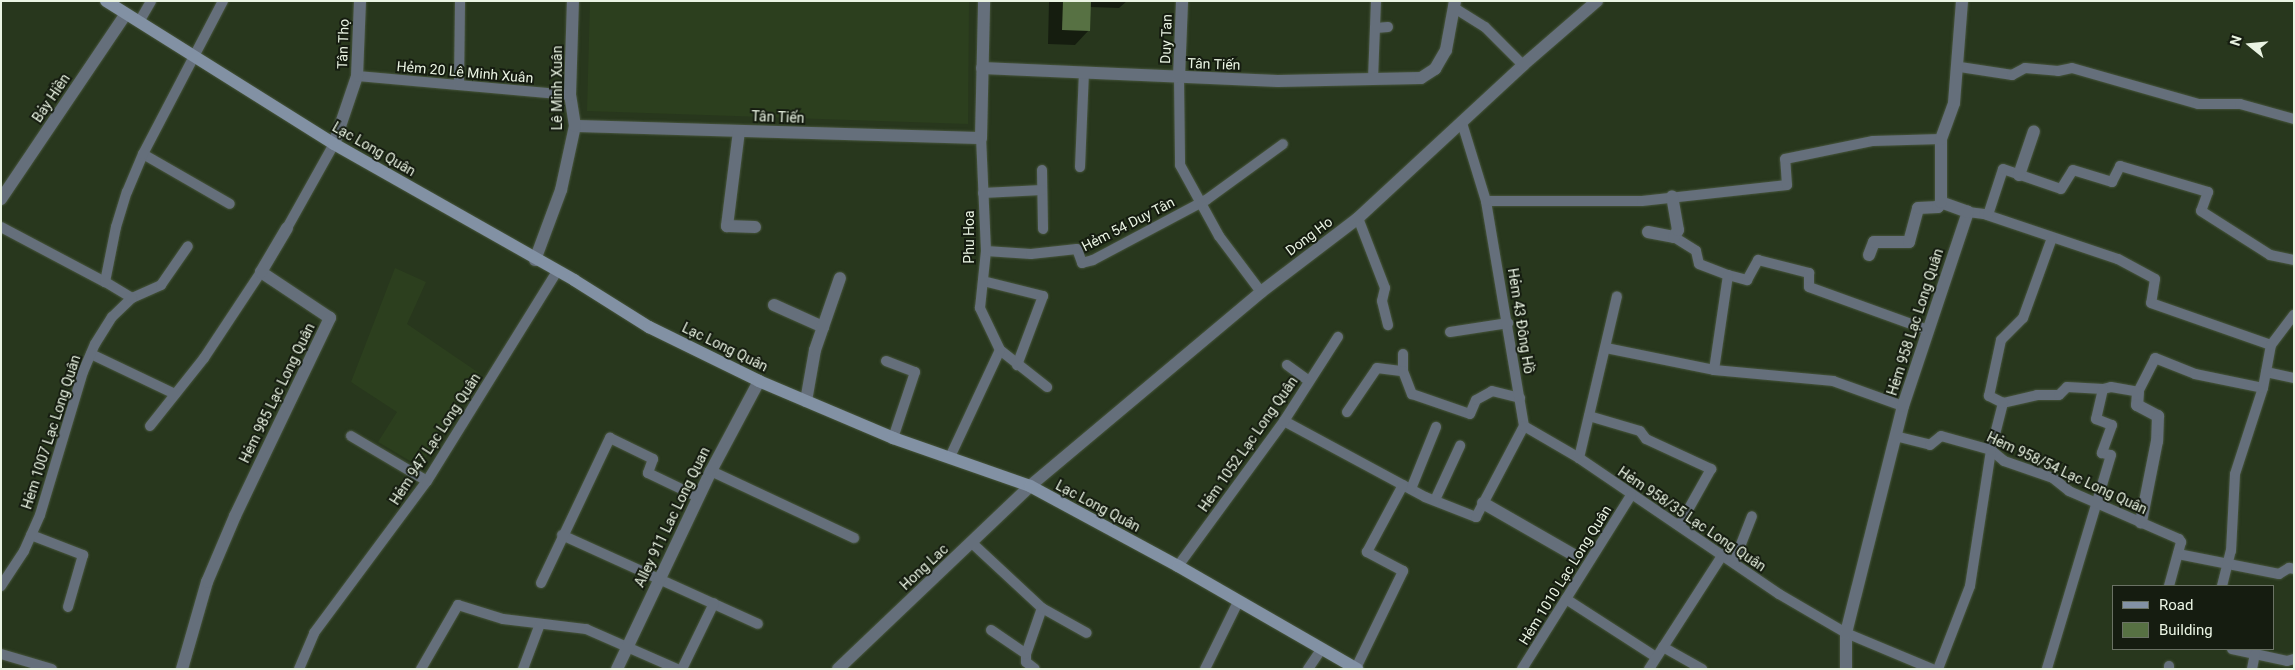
<!DOCTYPE html>
<html>
<head>
<meta charset="utf-8">
<style>
	body { margin:0 }
	#map { position:relative; width:2295px; height:670px; overflow:hidden; background:#28371d; font-family:Roboto,sans-serif }
	div>[style] { position:absolute }
	[style*='--x'] { left:calc(var(--x)*1px); top:calc(var(--y)*1px); width:calc(var(--w)*1px); rotate:calc(var(--a)*1deg) }
	.built>* { inset:0; background:#2c3f1e }
	.shadow>* { inset:0; background:#0007 }
	.building>* { inset:0; background:#577143 }
	.roads { filter:drop-shadow(0 0 1px #47553d) drop-shadow(0 0 1px #47553d) }
	.service>* { height:10px; margin:-5px; padding:0 5px; transform-origin:5px; border-radius:5px; background:#656f7b }
	.minor>* { height:12px; margin:-6px; padding:0 6px; transform-origin:6px; border-radius:6px; background:#656f7b }
	.tertiary>* { height:12px; margin:-6px; padding:0 6px; transform-origin:6px; border-radius:6px; background:#656f7b }
	.secondary>* { height:12px; margin:-6px; padding:0 6px; transform-origin:6px; border-radius:6px; background:#8291a4 }
	span { translate:-50% -50%; white-space:nowrap; text-align:center; line-height:1.15; -webkit-text-stroke:4px #151c10; paint-order:stroke }
	.street-label { font-size:14px; color:#eaf4e3 }
	.frame { position:absolute; inset:0; border:2px solid #eaf4e3; pointer-events:none }
	.legend { position:absolute; left:2112px; top:585px; width:162px; height:65px; box-sizing:border-box; background:#151c10; border:1px solid #6a7264; margin:0; padding:6px 9px; list-style:none; font-size:15px; color:#eaf4e3 }
	.legend li { display:flex; align-items:center; gap:10px; height:25px }
	.legend b { width:25px; border:1px solid #6a7264 }
	.north { position:absolute; left:2225px; top:20px; width:50px; height:50px; -webkit-text-stroke:4px #151c10; paint-order:stroke; rotate:287deg; font-size:14px; font-weight:700; line-height:20px; text-align:center; color:#eaf4e3 }
	.north::after { content:''; display:block; margin:auto; width:18px; height:22px; background:#eaf4e3; clip-path:polygon(50% 0,100% 100%,50% 72%,0 100%) }
</style>
</head>
<body>
<div id="map">
	<div class="built">
		<i style="clip-path:polygon(590px 1px,969px 1px,968px 124px,587px 111px)"></i>
		<i style="clip-path:polygon(395px 268px,426px 282px,407px 324px,479px 373px,420px 467px,378px 442px,397px 412px,351px 382px)"></i>
	</div>
	<div class="shadow">
		<i style="clip-path:polygon(1049px 1px,1127px 1px,1119px 8px,1090px 7px,1089px 30px,1075px 45px,1048px 44px)"></i>
	</div>
	<div class="building">
		<i style="clip-path:polygon(1063px 1px,1091px 1px,1090px 31px,1062px 30px)"></i>
	</div>
	<div class="roads">
		<div class="service">
			<i style="--x:1456;--y:9;--w:34;--a:32"></i>
			<i style="--x:1485;--y:27;--w:54;--a:45"></i>
			<i style="--x:139;--y:22;--w:24;--a:-60"></i>
			<i style="--x:1376;--y:28;--w:12;--a:-5"></i>
			<i style="--x:1960;--y:67;--w:53;--a:8.7"></i>
			<i style="--x:2012;--y:75;--w:15;--a:-28"></i>
			<i style="--x:2025;--y:68;--w:33;--a:5"></i>
			<i style="--x:2058;--y:71;--w:14;--a:-12"></i>
			<i style="--x:2072;--y:68;--w:131;--a:15.9"></i>
			<i style="--x:2198;--y:104;--w:42;--a:0"></i>
			<i style="--x:2240;--y:104;--w:56;--a:15.5"></i>
			<i style="--x:357;--y:76;--w:214;--a:5.1"></i>
			<i style="--x:1179;--y:77;--w:88;--a:89.3"></i>
			<i style="--x:1180;--y:165;--w:81;--a:61.2"></i>
			<i style="--x:1219;--y:236;--w:70;--a:53.1"></i>
			<i style="--x:1373;--y:79;--w:78;--a:-87.8"></i>
			<i style="--x:459;--y:85;--w:84;--a:-89.3"></i>
			<i style="--x:143;--y:154;--w:100;--a:29.9"></i>
			<i style="--x:1080;--y:167;--w:94;--a:-87.6"></i>
			<i style="--x:1042;--y:170;--w:59;--a:89"></i>
			<i style="--x:983;--y:193;--w:59;--a:-2.9"></i>
			<i style="--x:1486;--y:201;--w:156;--a:0"></i>
			<i style="--x:1642;--y:201;--w:146;--a:-6.3"></i>
			<i style="--x:1787;--y:185;--w:26;--a:-94"></i>
			<i style="--x:1785;--y:159;--w:90;--a:-11.6"></i>
			<i style="--x:1873;--y:141;--w:68;--a:-1.7"></i>
			<i style="--x:1968;--y:212;--w:16;--a:7"></i>
			<i style="--x:1984;--y:214;--w:141;--a:18.6"></i>
			<i style="--x:2118;--y:259;--w:42;--a:28.4"></i>
			<i style="--x:2155;--y:279;--w:24;--a:99"></i>
			<i style="--x:2151;--y:303;--w:127;--a:19.3"></i>
			<i style="--x:1988;--y:215;--w:48;--a:-71.9"></i>
			<i style="--x:2003;--y:169;--w:61;--a:19"></i>
			<i style="--x:2061;--y:189;--w:22;--a:-58"></i>
			<i style="--x:2073;--y:170;--w:41;--a:17.1"></i>
			<i style="--x:2112;--y:182;--w:18;--a:-63"></i>
			<i style="--x:2120;--y:166;--w:92;--a:16.5"></i>
			<i style="--x:2208;--y:192;--w:20;--a:110"></i>
			<i style="--x:2201;--y:211;--w:82;--a:32.5"></i>
			<i style="--x:2270;--y:255;--w:25;--a:12"></i>
			<i style="--x:1358;--y:218;--w:75;--a:68.9"></i>
			<i style="--x:1385;--y:288;--w:13;--a:103"></i>
			<i style="--x:1382;--y:301;--w:25;--a:76"></i>
			<i style="--x:1;--y:227;--w:118;--a:27.9"></i>
			<i style="--x:287;--y:228;--w:96;--a:-60.8"></i>
			<i style="--x:1674;--y:237;--w:26;--a:32"></i>
			<i style="--x:1696;--y:251;--w:13;--a:77"></i>
			<i style="--x:1699;--y:264;--w:31;--a:21"></i>
			<i style="--x:1728;--y:275;--w:20;--a:15"></i>
			<i style="--x:1747;--y:280;--w:23;--a:-61"></i>
			<i style="--x:1758;--y:260;--w:53;--a:14.3"></i>
			<i style="--x:1809;--y:273;--w:14;--a:90"></i>
			<i style="--x:1809;--y:287;--w:127;--a:19.9"></i>
			<i style="--x:986;--y:251;--w:45;--a:3.8"></i>
			<i style="--x:1031;--y:254;--w:46;--a:-6.2"></i>
			<i style="--x:1077;--y:249;--w:15;--a:70"></i>
			<i style="--x:1082;--y:263;--w:11;--a:-15"></i>
			<i style="--x:1093;--y:260;--w:128;--a:-28"></i>
			<i style="--x:1206;--y:200;--w:95;--a:-36"></i>
			<i style="--x:983;--y:281;--w:62;--a:14"></i>
			<i style="--x:1043;--y:296;--w:74;--a:110.6"></i>
			<i style="--x:132;--y:298;--w:32;--a:-24"></i>
			<i style="--x:161;--y:285;--w:47;--a:-55.3"></i>
			<i style="--x:1450;--y:332;--w:59;--a:-8.8"></i>
			<i style="--x:1606;--y:348;--w:110;--a:11.5"></i>
			<i style="--x:1714;--y:370;--w:120;--a:5.3"></i>
			<i style="--x:1833;--y:381;--w:74;--a:19.7"></i>
			<i style="--x:1000;--y:350;--w:60;--a:38.2"></i>
			<i style="--x:91;--y:354;--w:93;--a:25.5"></i>
			<i style="--x:1403;--y:354;--w:17;--a:90"></i>
			<i style="--x:886;--y:361;--w:31;--a:21"></i>
			<i style="--x:915;--y:372;--w:70;--a:108.4"></i>
			<i style="--x:1287;--y:365;--w:27;--a:36"></i>
			<i style="--x:1714;--y:370;--w:96;--a:-81.6"></i>
			<i style="--x:2266;--y:372;--w:29;--a:12"></i>
			<i style="--x:2103;--y:389;--w:8;--a:-14"></i>
			<i style="--x:2111;--y:387;--w:27;--a:10"></i>
			<i style="--x:2138;--y:392;--w:38;--a:-63"></i>
			<i style="--x:2155;--y:358;--w:43;--a:21.8"></i>
			<i style="--x:2195;--y:374;--w:69;--a:11.6"></i>
			<i style="--x:2003;--y:403;--w:35;--a:-13"></i>
			<i style="--x:2037;--y:395;--w:22;--a:0"></i>
			<i style="--x:2059;--y:395;--w:11;--a:-45"></i>
			<i style="--x:2067;--y:387;--w:36;--a:3"></i>
			<i style="--x:2103;--y:389;--w:31;--a:103"></i>
			<i style="--x:2096;--y:419;--w:17;--a:21"></i>
			<i style="--x:2112;--y:425;--w:30;--a:110"></i>
			<i style="--x:2102;--y:453;--w:9;--a:13"></i>
			<i style="--x:2111;--y:455;--w:223;--a:106.7"></i>
			<i style="--x:1347;--y:412;--w:53;--a:-55.7"></i>
			<i style="--x:1377;--y:368;--w:26;--a:7"></i>
			<i style="--x:1403;--y:371;--w:25;--a:69"></i>
			<i style="--x:1412;--y:394;--w:61;--a:19"></i>
			<i style="--x:1470;--y:414;--w:15;--a:-67"></i>
			<i style="--x:1476;--y:400;--w:18;--a:-29"></i>
			<i style="--x:1492;--y:391;--w:29;--a:14"></i>
			<i style="--x:1589;--y:416;--w:53;--a:16.4"></i>
			<i style="--x:1640;--y:431;--w:10;--a:53"></i>
			<i style="--x:1646;--y:439;--w:72;--a:24.8"></i>
			<i style="--x:1711;--y:469;--w:65;--a:119.3"></i>
			<i style="--x:1284;--y:421;--w:160;--a:28.3"></i>
			<i style="--x:1425;--y:497;--w:55;--a:21.4"></i>
			<i style="--x:1476;--y:517;--w:103;--a:-62.2"></i>
			<i style="--x:1524;--y:426;--w:228;--a:-99.6"></i>
			<i style="--x:1486;--y:201;--w:82;--a:-107.1"></i>
			<i style="--x:150;--y:426;--w:87;--a:-51.5"></i>
			<i style="--x:204;--y:358;--w:103;--a:-56.5"></i>
			<i style="--x:1524;--y:426;--w:64;--a:30.2"></i>
			<i style="--x:1579;--y:458;--w:242;--a:34.2"></i>
			<i style="--x:1779;--y:594;--w:78;--a:30.2"></i>
			<i style="--x:1846;--y:633;--w:93;--a:22.7"></i>
			<i style="--x:351;--y:436;--w:88;--a:30.6"></i>
			<i style="--x:1895;--y:436;--w:36;--a:14"></i>
			<i style="--x:1930;--y:445;--w:14;--a:-39"></i>
			<i style="--x:1941;--y:436;--w:52;--a:15.6"></i>
			<i style="--x:1991;--y:450;--w:17;--a:40"></i>
			<i style="--x:2004;--y:461;--w:52;--a:19.1"></i>
			<i style="--x:2053;--y:478;--w:21;--a:39"></i>
			<i style="--x:2069;--y:491;--w:120;--a:23.6"></i>
			<i style="--x:2179;--y:539;--w:4;--a:56"></i>
			<i style="--x:2181;--y:542;--w:46;--a:105.3"></i>
			<i style="--x:950;--y:457;--w:118;--a:-65"></i>
			<i style="--x:1000;--y:350;--w:47;--a:-115.5"></i>
			<i style="--x:980;--y:308;--w:57;--a:-84"></i>
			<i style="--x:986;--y:251;--w:113;--a:-92.5"></i>
			<i style="--x:1579;--y:458;--w:166;--a:-76.8"></i>
			<i style="--x:711;--y:471;--w:158;--a:25.1"></i>
			<i style="--x:1411;--y:489;--w:67;--a:-68"></i>
			<i style="--x:1435;--y:500;--w:60;--a:-65.2"></i>
			<i style="--x:31;--y:535;--w:56;--a:21"></i>
			<i style="--x:83;--y:555;--w:54;--a:106.1"></i>
			<i style="--x:562;--y:535;--w:215;--a:24.4"></i>
			<i style="--x:972;--y:543;--w:96;--a:42.9"></i>
			<i style="--x:1042;--y:608;--w:49;--a:109.2"></i>
			<i style="--x:1026;--y:654;--w:8;--a:90"></i>
			<i style="--x:1026;--y:662;--w:11;--a:38"></i>
			<i style="--x:2178;--y:554;--w:103;--a:11.2"></i>
			<i style="--x:2279;--y:574;--w:12;--a:-31"></i>
			<i style="--x:2289;--y:568;--w:5;--a:11"></i>
			<i style="--x:1734;--y:562;--w:49;--a:-68.6"></i>
			<i style="--x:1178;--y:566;--w:180;--a:-53.8"></i>
			<i style="--x:1284;--y:421;--w:100;--a:-57.3"></i>
			<i style="--x:541;--y:583;--w:161;--a:-64.6"></i>
			<i style="--x:610;--y:438;--w:48;--a:26"></i>
			<i style="--x:653;--y:459;--w:15;--a:110"></i>
			<i style="--x:648;--y:473;--w:55;--a:25.6"></i>
			<i style="--x:1;--y:586;--w:42;--a:-56.7"></i>
			<i style="--x:24;--y:551;--w:39;--a:-66"></i>
			<i style="--x:40;--y:515;--w:149;--a:-73.3"></i>
			<i style="--x:83;--y:372;--w:30;--a:-67"></i>
			<i style="--x:95;--y:344;--w:32;--a:-58"></i>
			<i style="--x:112;--y:317;--w:28;--a:-44"></i>
			<i style="--x:132;--y:298;--w:31;--a:-149"></i>
			<i style="--x:105;--y:282;--w:56;--a:-78.7"></i>
			<i style="--x:116;--y:227;--w:37;--a:-73"></i>
			<i style="--x:127;--y:192;--w:41;--a:-67.2"></i>
			<i style="--x:143;--y:154;--w:173;--a:-62.4"></i>
			<i style="--x:2222;--y:586;--w:36;--a:-76"></i>
			<i style="--x:2231;--y:551;--w:77;--a:-87"></i>
			<i style="--x:2235;--y:474;--w:90;--a:-72"></i>
			<i style="--x:2263;--y:388;--w:44;--a:-79.5"></i>
			<i style="--x:2271;--y:345;--w:38;--a:-53"></i>
			<i style="--x:1566;--y:599;--w:107;--a:32.8"></i>
			<i style="--x:1042;--y:608;--w:51;--a:29.1"></i>
			<i style="--x:991;--y:630;--w:42;--a:34.4"></i>
			<i style="--x:1663;--y:647;--w:45;--a:29.4"></i>
			<i style="--x:2232;--y:649;--w:56;--a:12.3"></i>
			<i style="--x:2287;--y:661;--w:7;--a:-16"></i>
			<i style="--x:1;--y:654;--w:53;--a:16.4"></i>
			<i style="--x:1356;--y:668;--w:108;--a:-64.1"></i>
			<i style="--x:1403;--y:571;--w:41;--a:-152.2"></i>
			<i style="--x:1367;--y:552;--w:76;--a:-61.8"></i>
			<i style="--x:299;--y:669;--w:39;--a:-67"></i>
			<i style="--x:314;--y:633;--w:189;--a:-53.4"></i>
			<i style="--x:427;--y:481;--w:247;--a:-58.2"></i>
			<i style="--x:421;--y:669;--w:74;--a:-60"></i>
			<i style="--x:458;--y:605;--w:47;--a:17.3"></i>
			<i style="--x:503;--y:619;--w:84;--a:6.9"></i>
			<i style="--x:586;--y:629;--w:99;--a:23.7"></i>
			<i style="--x:523;--y:669;--w:48;--a:-69.3"></i>
			<i style="--x:682;--y:669;--w:73;--a:-64.1"></i>
			<i style="--x:1205;--y:669;--w:75;--a:-63.8"></i>
			<i style="--x:1308;--y:669;--w:25;--a:-56"></i>
			<i style="--x:1522;--y:669;--w:205;--a:-57.9"></i>
			<i style="--x:1649;--y:669;--w:137;--a:-57.2"></i>
			<i style="--x:1938;--y:669;--w:89;--a:-68.9"></i>
			<i style="--x:1970;--y:586;--w:138;--a:-81.2"></i>
			<i style="--x:1991;--y:450;--w:49;--a:-75.7"></i>
			<i style="--x:2003;--y:403;--w:16;--a:-153"></i>
			<i style="--x:1989;--y:396;--w:57;--a:-77.9"></i>
			<i style="--x:2001;--y:340;--w:31;--a:-45"></i>
			<i style="--x:2023;--y:318;--w:85;--a:-70.1"></i>
			<i style="--x:2169;--y:669;--w:3;--a:-90"></i>
			<i style="--x:2252;--y:669;--w:15;--a:-79"></i>
		</div>
		<div class="minor">
			<i style="--x:982;--y:68;--w:296;--a:2.5"></i>
			<i style="--x:1278;--y:81;--w:143;--a:-1.2"></i>
			<i style="--x:1421;--y:78;--w:17;--a:-33"></i>
			<i style="--x:1435;--y:69;--w:22;--a:-60"></i>
			<i style="--x:1446;--y:50;--w:50;--a:-79.6"></i>
			<i style="--x:1179;--y:77;--w:76;--a:-87.7"></i>
			<i style="--x:575;--y:126;--w:406;--a:1.7"></i>
			<i style="--x:981;--y:138;--w:137;--a:-88.7"></i>
			<i style="--x:739;--y:131;--w:96;--a:97.2"></i>
			<i style="--x:727;--y:226;--w:28;--a:2"></i>
			<i style="--x:334;--y:144;--w:72;--a:-71.3"></i>
			<i style="--x:357;--y:76;--w:75;--a:-87.7"></i>
			<i style="--x:2019;--y:175;--w:46;--a:-71.2"></i>
			<i style="--x:1648;--y:232;--w:26;--a:11"></i>
			<i style="--x:1674;--y:237;--w:8;--a:-60"></i>
			<i style="--x:1678;--y:230;--w:34;--a:-100"></i>
			<i style="--x:1869;--y:255;--w:14;--a:-69"></i>
			<i style="--x:1874;--y:242;--w:35;--a:0"></i>
			<i style="--x:1909;--y:242;--w:35;--a:-75"></i>
			<i style="--x:1918;--y:208;--w:20;--a:-3"></i>
			<i style="--x:1938;--y:207;--w:6;--a:-59"></i>
			<i style="--x:774;--y:305;--w:54;--a:24.2"></i>
			<i style="--x:2138;--y:392;--w:13;--a:94"></i>
			<i style="--x:2137;--y:405;--w:24;--a:28"></i>
			<i style="--x:2158;--y:416;--w:25;--a:92"></i>
			<i style="--x:2157;--y:441;--w:83;--a:101.2"></i>
			<i style="--x:806;--y:401;--w:52;--a:-80"></i>
			<i style="--x:815;--y:350;--w:76;--a:-70.9"></i>
			<i style="--x:1030;--y:486;--w:302;--a:-40"></i>
			<i style="--x:1261;--y:292;--w:122;--a:-37.3"></i>
			<i style="--x:1358;--y:218;--w:225;--a:-42.8"></i>
			<i style="--x:1523;--y:65;--w:98;--a:-40.9"></i>
			<i style="--x:1483;--y:503;--w:103;--a:29.8"></i>
			<i style="--x:182;--y:669;--w:91;--a:-74"></i>
			<i style="--x:207;--y:582;--w:72;--a:-67"></i>
			<i style="--x:235;--y:516;--w:220;--a:-64.4"></i>
			<i style="--x:330;--y:318;--w:83;--a:-146.3"></i>
			<i style="--x:261;--y:272;--w:51;--a:-59.4"></i>
			<i style="--x:617;--y:669;--w:219;--a:-64.6"></i>
			<i style="--x:711;--y:471;--w:102;--a:-61.9"></i>
			<i style="--x:1846;--y:669;--w:36;--a:-90"></i>
			<i style="--x:1846;--y:633;--w:234;--a:-75.9"></i>
			<i style="--x:1903;--y:406;--w:205;--a:-71.5"></i>
			<i style="--x:1968;--y:212;--w:29;--a:-160"></i>
			<i style="--x:1941;--y:202;--w:63;--a:-90"></i>
			<i style="--x:1941;--y:139;--w:38;--a:-70"></i>
			<i style="--x:1954;--y:103;--w:102;--a:-85.5"></i>
		</div>
		<div class="tertiary">
			<i style="--x:1;--y:199;--w:223;--a:-56"></i>
			<i style="--x:535;--y:260;--w:75;--a:-69.6"></i>
			<i style="--x:561;--y:190;--w:66;--a:-77.7"></i>
			<i style="--x:575;--y:126;--w:31;--a:-99"></i>
			<i style="--x:570;--y:95;--w:94;--a:-88.2"></i>
			<i style="--x:838;--y:669;--w:265;--a:-43.6"></i>
		</div>
		<div class="secondary">
			<i style="--x:106;--y:1;--w:269;--a:32.1"></i>
			<i style="--x:334;--y:144;--w:276;--a:29.5"></i>
			<i style="--x:574;--y:280;--w:89;--a:32.1"></i>
			<i style="--x:649;--y:327;--w:123;--a:26.1"></i>
			<i style="--x:759;--y:381;--w:146;--a:23"></i>
			<i style="--x:893;--y:438;--w:145;--a:19.3"></i>
			<i style="--x:1030;--y:486;--w:168;--a:28.4"></i>
			<i style="--x:1178;--y:566;--w:207;--a:29.9"></i>
		</div>
	</div>
	<div class="street-label">
		<span style="left:1166px;top:39px;rotate:-88deg">Duy Tan</span>
		<span style="left:343px;top:44px;rotate:-88deg">Tân Thọ</span>
		<span style="left:1214px;top:64px;rotate:2deg">Tân Tiến</span>
		<span style="left:465px;top:72px;rotate:5deg">Hẻm 20 Lê Minh Xuân</span>
		<span style="left:557px;top:88px;rotate:-90deg">Lê Minh Xuân</span>
		<span style="left:51px;top:98px;rotate:-56deg">Bảy Hiền</span>
		<span style="left:778px;top:117px;rotate:2deg">Tân Tiến</span>
		<span style="left:374px;top:149px;rotate:30deg">Lạc Long Quân</span>
		<span style="left:1128px;top:224px;rotate:-27deg">Hẻm 54 Duy Tân</span>
		<span style="left:1309px;top:236px;rotate:-37deg">Dong Ho</span>
		<span style="left:969px;top:237px;rotate:-90deg">Phu Hoa</span>
		<span style="left:1521px;top:321px;rotate:81deg">Hẻm 43 Đông Hồ</span>
		<span style="left:1915px;top:322px;rotate:-72deg">Hẻm 958 Lạc Long Quân</span>
		<span style="left:725px;top:347px;rotate:26deg">Lạc Long Quân</span>
		<span style="left:277px;top:393px;rotate:-64deg">Hẻm 985 Lạc Long Quân</span>
		<span style="left:51px;top:432px;rotate:-72deg">Hẻm 1007 Lạc Long Quân</span>
		<span style="left:435px;top:439px;rotate:-57deg">Hẻm 947 Lạc Long Quân</span>
		<span style="left:1248px;top:444px;rotate:-55deg">Hẻm 1052 Lạc Long Quân</span>
		<span style="left:2067px;top:473px;rotate:25deg">Hẻm 958/54 Lạc Long Quân</span>
		<span style="left:1098px;top:506px;rotate:28deg">Lạc Long Quân</span>
		<span style="left:672px;top:517px;rotate:-64deg">Alley 911 Lac Long Quan</span>
		<span style="left:1692px;top:519px;rotate:34deg">Hẻm 958/35 Lạc Long Quân</span>
		<span style="left:924px;top:567px;rotate:-43deg">Hong Lac</span>
		<span style="left:1565px;top:575px;rotate:-58deg">Hẻm 1010 Lạc Long Quân</span>
	</div>
	<div class="frame"></div>
	<ul class="legend">
	<li><b style="height:6px;background:#8291a4"></b>Road</li>
	<li><b style="height:14px;background:#577143"></b>Building</li>
	</ul>
	<div class="north">N</div>
</div>
</body>
</html>
